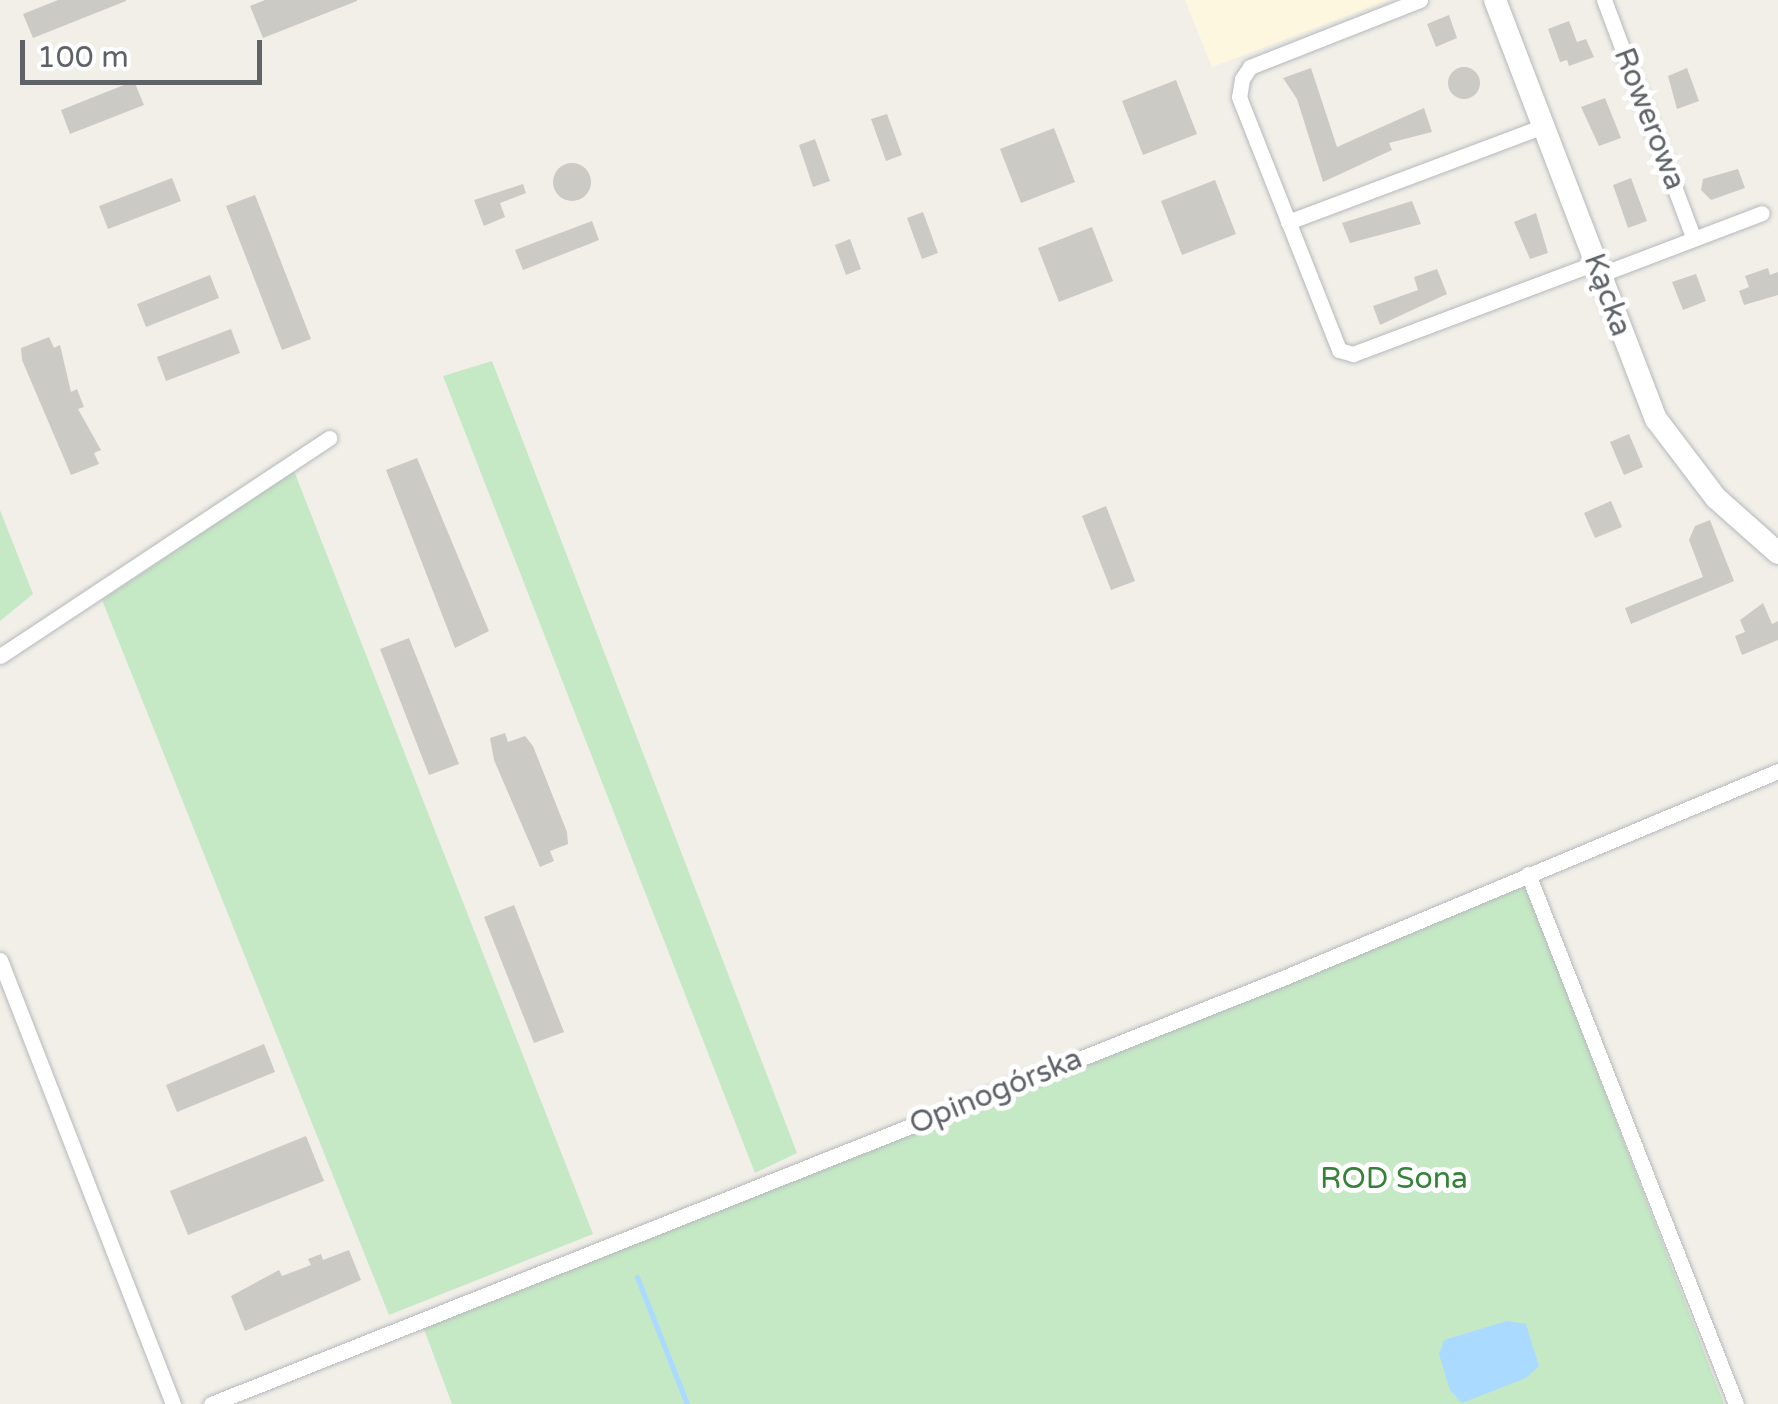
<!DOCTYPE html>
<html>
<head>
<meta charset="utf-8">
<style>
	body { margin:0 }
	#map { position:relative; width:1778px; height:1404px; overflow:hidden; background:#f1efe8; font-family:"Varela Round",sans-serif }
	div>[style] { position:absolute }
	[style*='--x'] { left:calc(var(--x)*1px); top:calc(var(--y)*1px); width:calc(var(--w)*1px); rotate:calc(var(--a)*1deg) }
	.commercial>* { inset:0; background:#fef7e0 }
	.green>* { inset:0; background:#c5e8c5 }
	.water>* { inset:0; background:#aadaff }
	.stream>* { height:5px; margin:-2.5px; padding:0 2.5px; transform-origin:2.5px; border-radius:2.5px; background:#aadaff }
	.building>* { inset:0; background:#cccac5 }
	.round { border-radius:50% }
	.roads { filter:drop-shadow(0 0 2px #b5b8bc) drop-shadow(0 0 2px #b5b8bc) }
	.street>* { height:15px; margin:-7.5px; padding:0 7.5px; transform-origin:7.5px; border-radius:7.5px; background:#fff }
	.secondary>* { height:22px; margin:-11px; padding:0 11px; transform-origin:11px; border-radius:11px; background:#fff }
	span { translate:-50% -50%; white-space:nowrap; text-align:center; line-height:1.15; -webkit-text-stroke:10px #fff; paint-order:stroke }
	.street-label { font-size:30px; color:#5f6368 }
	.park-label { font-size:30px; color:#348238 }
	.scale { position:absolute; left:20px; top:40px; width:242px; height:45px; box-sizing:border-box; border:5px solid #5f6368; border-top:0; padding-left:12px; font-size:30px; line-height:35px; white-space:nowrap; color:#5f6368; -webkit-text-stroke:8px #fff; paint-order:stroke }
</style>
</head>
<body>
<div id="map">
	<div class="commercial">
		<i style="clip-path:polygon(1185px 0,1388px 0,1212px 67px)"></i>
	</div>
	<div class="green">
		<i style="clip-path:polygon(492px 361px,797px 1153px,755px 1173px,443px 376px)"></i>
		<i style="clip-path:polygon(294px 471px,593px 1234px,389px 1315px,102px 600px)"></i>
		<i style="clip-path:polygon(0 510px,33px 594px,0 621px)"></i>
		<i style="clip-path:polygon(1526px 886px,1724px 1404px,452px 1404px,421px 1321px)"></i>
	</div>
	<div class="water">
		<i style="clip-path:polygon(1507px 1321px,1526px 1324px,1539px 1366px,1526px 1378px,1462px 1403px,1450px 1390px,1439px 1354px,1444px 1340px)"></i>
	</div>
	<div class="stream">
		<i style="--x:637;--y:1277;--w:136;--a:68.5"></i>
	</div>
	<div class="building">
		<i style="clip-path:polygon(58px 0,126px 0,126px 1px,33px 38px,23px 14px)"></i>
		<i style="clip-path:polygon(265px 0,357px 0,357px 1px,263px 38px,250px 6px)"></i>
		<i style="clip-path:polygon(1449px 15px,1457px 38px,1436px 47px,1427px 24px)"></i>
		<i style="clip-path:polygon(1569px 21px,1577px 42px,1586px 39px,1594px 57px,1569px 66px,1567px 60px,1560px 62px,1548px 29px)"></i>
		<i class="round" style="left:1448px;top:67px;width:32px;height:32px"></i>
		<i style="clip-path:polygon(1311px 68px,1337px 147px,1424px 108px,1432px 132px,1389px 143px,1392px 150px,1323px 182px,1297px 99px,1283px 78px)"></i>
		<i style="clip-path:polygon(1687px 68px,1699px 101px,1677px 109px,1668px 76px)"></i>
		<i style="clip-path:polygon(1176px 80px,1197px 134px,1143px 155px,1122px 101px)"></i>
		<i style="clip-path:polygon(134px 81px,144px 105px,70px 134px,61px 110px)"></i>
		<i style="clip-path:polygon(1605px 98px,1621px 138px,1599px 146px,1581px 107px)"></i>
		<i style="clip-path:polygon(887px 114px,902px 155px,886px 161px,871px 119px)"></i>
		<i style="clip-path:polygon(1054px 128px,1075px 182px,1021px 203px,1000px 149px)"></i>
		<i style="clip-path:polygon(815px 139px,830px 181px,813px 187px,799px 145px)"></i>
		<i class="round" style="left:553px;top:163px;width:38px;height:38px"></i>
		<i style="clip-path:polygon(1738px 169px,1745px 188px,1711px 200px,1701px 190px,1703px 179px)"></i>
		<i style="clip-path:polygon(172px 178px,181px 201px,108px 229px,99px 206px)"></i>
		<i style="clip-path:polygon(1631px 178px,1647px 221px,1628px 228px,1613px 185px)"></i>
		<i style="clip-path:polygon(1215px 180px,1236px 234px,1182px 255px,1161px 201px)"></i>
		<i style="clip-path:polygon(523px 184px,526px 193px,500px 203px,505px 217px,484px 226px,474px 200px)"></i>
		<i style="clip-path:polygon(255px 195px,311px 339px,282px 350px,226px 206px)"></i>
		<i style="clip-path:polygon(1412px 201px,1421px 224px,1350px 243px,1342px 223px)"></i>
		<i style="clip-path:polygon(923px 212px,938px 253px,922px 259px,907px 218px)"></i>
		<i style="clip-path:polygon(1536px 213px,1548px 253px,1530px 259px,1514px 222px)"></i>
		<i style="clip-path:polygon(592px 221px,599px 240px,523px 270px,515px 250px)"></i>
		<i style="clip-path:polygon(1092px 227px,1113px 281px,1059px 302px,1038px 248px)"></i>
		<i style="clip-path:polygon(850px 239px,861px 269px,846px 275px,835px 245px)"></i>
		<i style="clip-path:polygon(1768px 268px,1770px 275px,1778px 272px,1778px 295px,1744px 305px,1739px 291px,1749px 287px,1745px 276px)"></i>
		<i style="clip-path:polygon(1437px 269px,1447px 294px,1380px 325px,1373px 306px,1418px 290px,1414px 277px)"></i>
		<i style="clip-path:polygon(1696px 274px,1706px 301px,1683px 310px,1672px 282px)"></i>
		<i style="clip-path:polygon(210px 275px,219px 298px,146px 327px,137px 304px)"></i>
		<i style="clip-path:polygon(231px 329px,240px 353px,166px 381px,157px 357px)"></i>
		<i style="clip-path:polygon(49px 337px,54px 348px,60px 345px,71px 392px,77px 389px,84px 407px,78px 409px,101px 450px,94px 453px,99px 464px,71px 475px,22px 360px,21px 348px)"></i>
		<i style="clip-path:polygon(1629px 434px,1643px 467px,1624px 475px,1610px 442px)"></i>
		<i style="clip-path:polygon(417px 458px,489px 631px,455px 648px,386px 470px)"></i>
		<i style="clip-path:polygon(1611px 501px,1622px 527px,1595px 538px,1584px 513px)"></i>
		<i style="clip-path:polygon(1106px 506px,1135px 581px,1111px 590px,1082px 516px)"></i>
		<i style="clip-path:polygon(1710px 520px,1734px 581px,1631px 624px,1625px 608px,1703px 577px,1689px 540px,1695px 526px)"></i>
		<i style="clip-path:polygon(1763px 603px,1772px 624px,1778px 621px,1778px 640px,1742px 655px,1735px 636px,1745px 632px,1740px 620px)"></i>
		<i style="clip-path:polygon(409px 638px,459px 764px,429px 775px,380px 649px)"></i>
		<i style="clip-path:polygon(505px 733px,508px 742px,525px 736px,533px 746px,567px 832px,568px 844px,550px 851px,554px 861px,540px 867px,494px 760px,490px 738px)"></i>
		<i style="clip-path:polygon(514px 905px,564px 1032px,534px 1043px,484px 917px)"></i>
		<i style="clip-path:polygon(264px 1044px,275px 1072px,177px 1112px,166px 1085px)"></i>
		<i style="clip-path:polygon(306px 1136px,324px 1181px,188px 1235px,170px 1191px)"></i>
		<i style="clip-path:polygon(349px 1250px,361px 1280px,245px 1331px,231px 1296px,279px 1270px,282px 1276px,311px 1265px,308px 1259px,321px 1254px,323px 1260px)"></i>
	</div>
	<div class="roads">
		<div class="street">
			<i style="--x:1420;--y:0;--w:183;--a:158.5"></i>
			<i style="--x:1250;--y:67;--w:14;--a:124"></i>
			<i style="--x:1242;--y:79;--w:18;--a:99"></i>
			<i style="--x:1239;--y:97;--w:272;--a:68.4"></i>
			<i style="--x:1339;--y:350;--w:15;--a:16"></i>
			<i style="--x:1353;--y:354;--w:259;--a:-20.6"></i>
			<i style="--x:1604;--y:0;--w:255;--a:69.4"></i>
			<i style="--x:1288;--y:222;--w:272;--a:-20.6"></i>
			<i style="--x:1599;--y:275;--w:174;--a:-20.8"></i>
			<i style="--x:0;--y:656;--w:395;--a:-33.5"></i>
			<i style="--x:1528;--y:874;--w:569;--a:68.57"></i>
			<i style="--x:0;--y:960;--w:477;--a:68.7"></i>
			<i style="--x:211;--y:1404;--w:1154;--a:-21.67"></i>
			<i style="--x:1283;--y:978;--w:537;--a:-22.69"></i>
		</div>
		<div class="secondary">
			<i style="--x:1495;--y:0;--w:449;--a:69"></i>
			<i style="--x:1656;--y:419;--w:99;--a:52.8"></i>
			<i style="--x:1716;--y:498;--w:83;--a:41.6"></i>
		</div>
	</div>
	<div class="street-label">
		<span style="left:1649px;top:119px;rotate:69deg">Rowerowa</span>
		<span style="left:1607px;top:295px;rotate:70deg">Kącka</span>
		<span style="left:996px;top:1092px;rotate:-22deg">Opinogórska</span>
	</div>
	<div class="park-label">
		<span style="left:1394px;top:1179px">ROD Sona</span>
	</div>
	<div class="scale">100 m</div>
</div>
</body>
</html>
